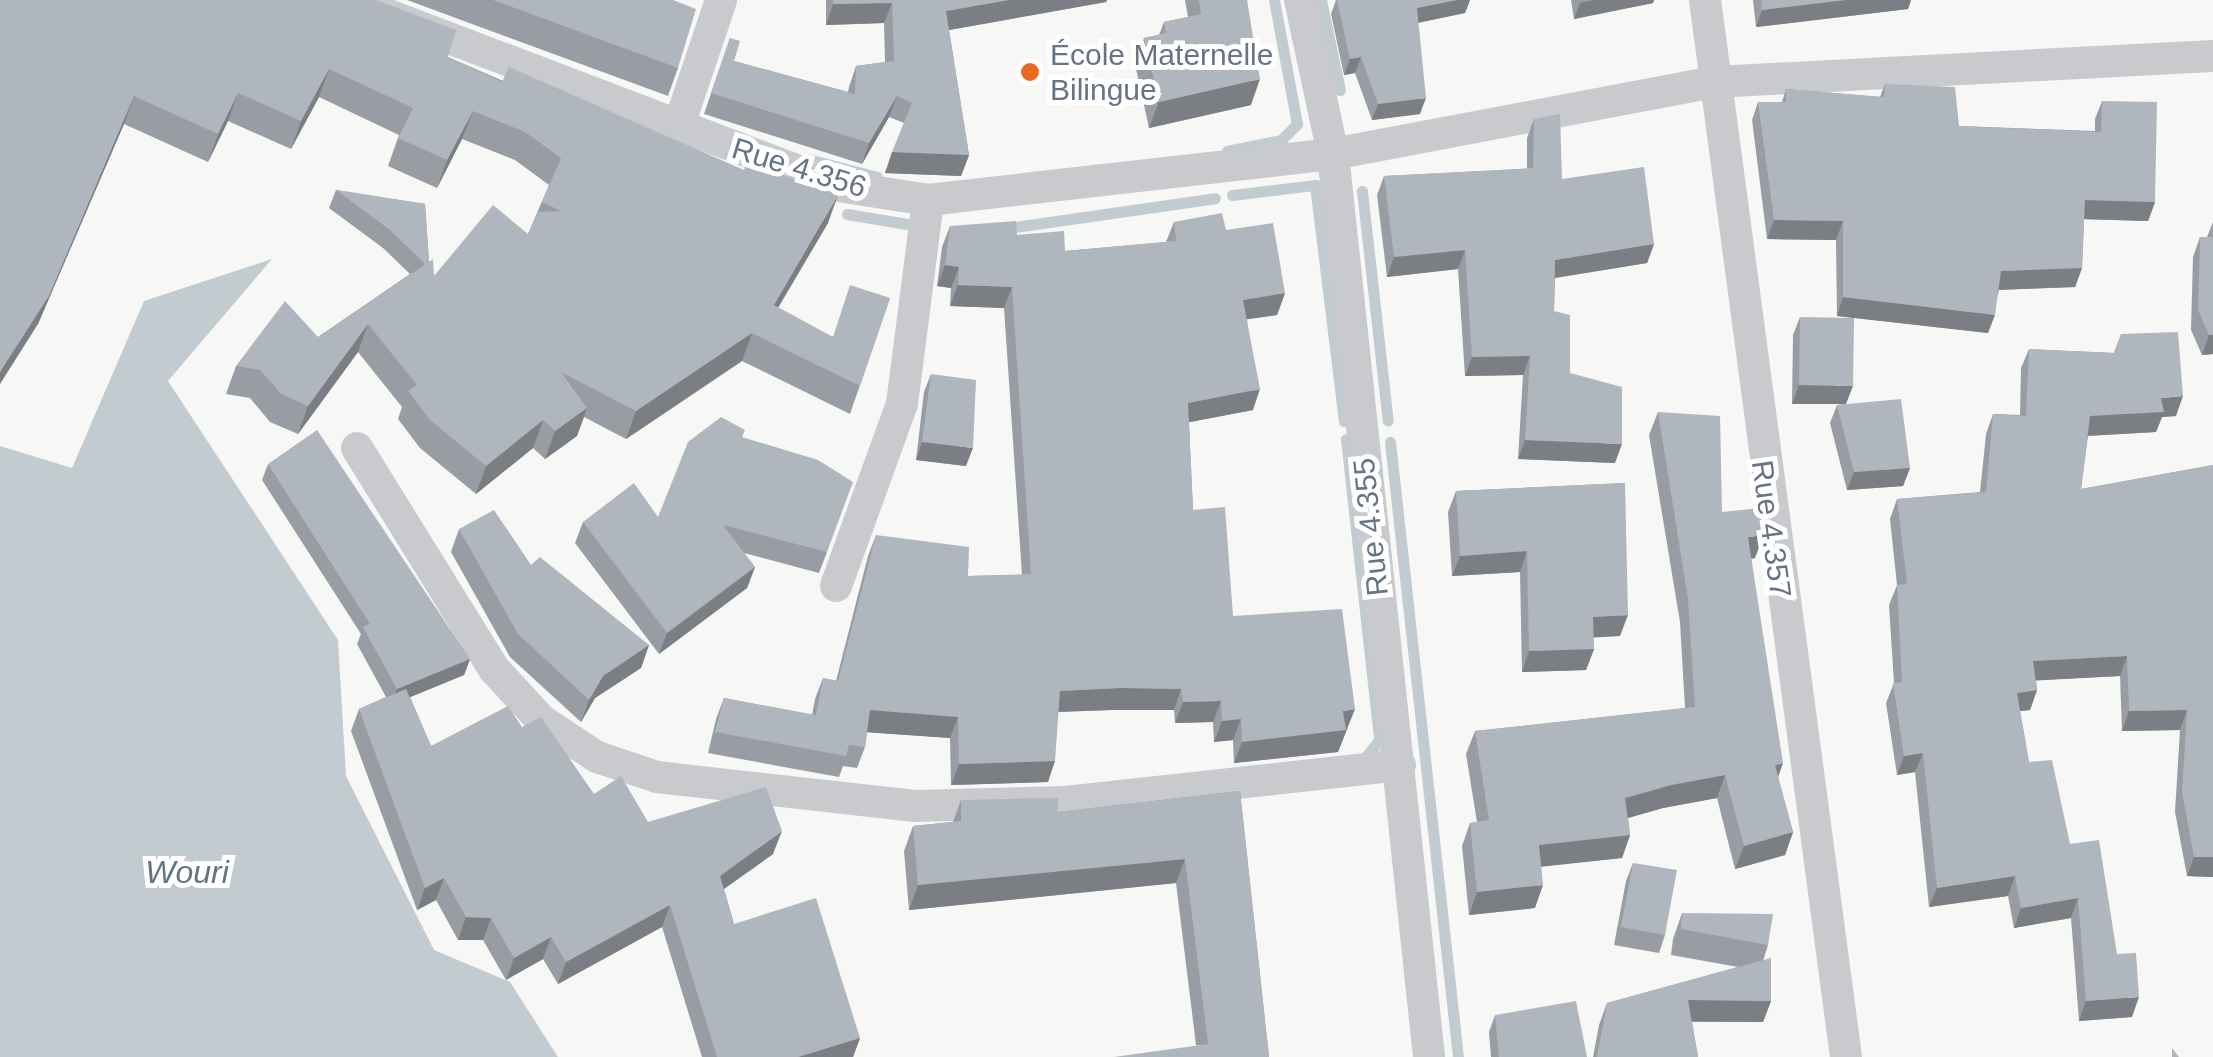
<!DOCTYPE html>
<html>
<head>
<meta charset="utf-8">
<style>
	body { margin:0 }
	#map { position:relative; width:2213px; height:1057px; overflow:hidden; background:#f7f8f5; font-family:Arial,sans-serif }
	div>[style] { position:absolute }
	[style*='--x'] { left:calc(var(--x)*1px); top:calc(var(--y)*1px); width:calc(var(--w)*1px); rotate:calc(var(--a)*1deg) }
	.water>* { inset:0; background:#c2cbd0 }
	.stream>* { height:11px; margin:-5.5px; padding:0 5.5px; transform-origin:5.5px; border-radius:5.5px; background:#c2cbd0 }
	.street>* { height:32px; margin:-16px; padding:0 16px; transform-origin:16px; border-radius:16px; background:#c8cace }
	.wall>* { inset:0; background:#979da3 }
	.shaded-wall>* { inset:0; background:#7b7f84 }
	.building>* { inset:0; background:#b0b6bd }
	.dots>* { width:28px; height:28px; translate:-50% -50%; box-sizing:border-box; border:5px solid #fff; border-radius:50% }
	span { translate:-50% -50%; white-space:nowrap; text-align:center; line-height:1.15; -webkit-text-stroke:10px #fff; paint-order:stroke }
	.poi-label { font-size:30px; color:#667487 }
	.left { translate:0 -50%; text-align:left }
	.street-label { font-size:30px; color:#667487 }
	.water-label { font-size:32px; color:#617583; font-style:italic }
</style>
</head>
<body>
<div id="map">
	<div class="water">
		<i style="clip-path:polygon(272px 259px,168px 381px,338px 640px,346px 776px,434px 950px,510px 982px,558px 1057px,0 1057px,0 446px,72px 468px,144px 301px)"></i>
	</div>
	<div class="stream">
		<i style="--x:1321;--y:0;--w:92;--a:78.1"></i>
		<i style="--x:1227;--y:151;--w:55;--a:-11.5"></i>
		<i style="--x:1281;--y:140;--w:23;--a:-45"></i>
		<i style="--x:1297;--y:124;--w:126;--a:-100.5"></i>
		<i style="--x:808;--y:159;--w:71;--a:14.6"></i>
		<i style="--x:1362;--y:191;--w:231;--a:83.6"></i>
		<i style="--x:1232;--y:195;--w:84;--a:-6.9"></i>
		<i style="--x:1315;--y:185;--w:238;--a:83"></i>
		<i style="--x:847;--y:214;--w:73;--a:9.5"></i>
		<i style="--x:1001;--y:229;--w:216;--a:-8.2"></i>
		<i style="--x:1346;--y:439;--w:303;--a:83.7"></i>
		<i style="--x:1379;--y:740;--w:28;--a:128"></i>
		<i style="--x:1390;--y:442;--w:619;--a:83.69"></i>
	</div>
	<div class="street">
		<i style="--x:349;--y:0;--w:523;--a:20.83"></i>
		<i style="--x:838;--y:186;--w:91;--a:8.8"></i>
		<i style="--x:928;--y:200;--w:408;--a:-6.5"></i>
		<i style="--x:1333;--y:154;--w:389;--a:-10.7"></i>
		<i style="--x:1715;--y:82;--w:499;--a:-3"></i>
		<i style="--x:1300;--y:0;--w:157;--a:77.9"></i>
		<i style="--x:1333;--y:154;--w:908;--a:83.93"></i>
		<i style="--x:1705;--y:0;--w:1066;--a:82.4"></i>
		<i style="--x:678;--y:128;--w:135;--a:-71.4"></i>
		<i style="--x:357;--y:448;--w:260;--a:58.2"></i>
		<i style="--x:494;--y:669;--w:69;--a:47.3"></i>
		<i style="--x:541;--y:720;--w:67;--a:33.5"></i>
		<i style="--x:597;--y:757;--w:63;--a:18.4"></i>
		<i style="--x:657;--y:777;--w:260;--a:6.4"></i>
		<i style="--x:915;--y:806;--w:151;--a:-1.5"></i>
		<i style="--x:1066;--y:802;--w:336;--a:-6.3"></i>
		<i style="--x:836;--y:586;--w:194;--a:-70.1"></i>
		<i style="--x:902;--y:404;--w:206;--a:-82.7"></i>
	</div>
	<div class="wall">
		<i style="clip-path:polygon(0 0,448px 57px,828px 223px,778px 308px,832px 337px,890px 298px,850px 414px,742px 361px,626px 439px,584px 417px,577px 436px,545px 459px,533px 448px,476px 494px,420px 448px,398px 419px,402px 407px,358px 352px,298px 434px,270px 422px,250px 398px,226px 394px,236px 366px,318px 337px,410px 274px,383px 248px,329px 208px,336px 190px,425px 204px,429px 261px,434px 276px,528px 234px,549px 185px,515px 160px,462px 139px,437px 188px,388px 166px,399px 135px,319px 97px,291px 149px,228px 121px,208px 162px,124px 124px,38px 324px)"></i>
		<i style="clip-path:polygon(407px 0,673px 0,678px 68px,668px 96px)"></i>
		<i style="clip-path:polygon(826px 0,1107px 0,1106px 2px,949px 30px,969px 155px,961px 176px,885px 173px,904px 123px,889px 117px,862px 164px,704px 114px,730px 38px,734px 61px,848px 92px,849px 87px,856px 66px,885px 62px,884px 23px,826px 25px)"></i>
		<i style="clip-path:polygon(1185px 0,1247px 0,1251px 105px,1149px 128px,1135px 64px,1144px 38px,1159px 35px,1164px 22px,1188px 17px)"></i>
		<i style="clip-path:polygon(1336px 0,1470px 0,1465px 13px,1418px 23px,1420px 114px,1372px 120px,1355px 73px,1344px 75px,1331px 14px)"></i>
		<i style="clip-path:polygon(1571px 0,1654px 0,1653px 3px,1574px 19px)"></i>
		<i style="clip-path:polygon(1753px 0,1911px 0,1908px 9px,1756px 27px)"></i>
		<i style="clip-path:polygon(1885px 84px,1959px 126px,2095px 131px,2095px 119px,2102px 101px,2155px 202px,2148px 221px,2084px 219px,2082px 268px,2075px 287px,1999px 290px,1988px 333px,1837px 316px,1836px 240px,1767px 239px,1752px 120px,1758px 102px,1782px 102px,1786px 89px,1880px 97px)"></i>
		<i style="clip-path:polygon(1534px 119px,1562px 179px,1654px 244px,1647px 263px,1555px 278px,1554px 311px,1570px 373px,1615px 463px,1518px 459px,1523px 375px,1465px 376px,1458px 269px,1387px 277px,1377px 195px,1384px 176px,1527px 169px,1527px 138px)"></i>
		<i style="clip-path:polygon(1174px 222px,1226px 230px,1285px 293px,1277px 315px,1247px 319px,1253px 410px,1189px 422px,1193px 510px,1233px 616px,1347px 731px,1346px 731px,1338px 752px,1234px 763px,1233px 740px,1214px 742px,1213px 722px,1175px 723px,1174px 710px,1112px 710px,1058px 712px,1048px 782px,951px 785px,950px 738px,867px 732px,865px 747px,857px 768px,843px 766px,839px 777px,708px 753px,716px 719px,724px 698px,812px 715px,815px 699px,823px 678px,836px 681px,868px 556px,876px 535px,968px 576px,1022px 575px,1004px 308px,950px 306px,951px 288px,937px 286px,942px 247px,950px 226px,1017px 235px,1065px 251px,1166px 242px)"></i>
		<i style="clip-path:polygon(2213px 222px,2213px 354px,2202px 355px,2191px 330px,2193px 257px,2200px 237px,2207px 237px)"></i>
		<i style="clip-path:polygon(1800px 317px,1846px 404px,1910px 468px,1903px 486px,1847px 490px,1830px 423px,1837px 405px,1846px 404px,1792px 404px,1793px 335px)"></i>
		<i style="clip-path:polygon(2121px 334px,2176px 416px,2162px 417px,2156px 432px,2088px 436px,2081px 489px,2213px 465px,2213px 877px,2187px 876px,2175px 812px,2180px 730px,2122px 731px,2120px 676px,2036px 680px,2037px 690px,2030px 710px,2020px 711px,2029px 762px,2070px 844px,2117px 954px,2132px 1017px,2079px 1021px,2071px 918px,2014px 928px,2008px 896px,1929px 907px,1915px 772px,1897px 775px,1886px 703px,1894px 683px,1889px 605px,1897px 585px,1890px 519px,1897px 499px,1980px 492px,1986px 434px,1993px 414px,2020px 415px,2021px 368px,2029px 349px,2114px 353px)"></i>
		<i style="clip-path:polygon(931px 374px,966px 466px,916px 460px,924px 392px)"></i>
		<i style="clip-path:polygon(1658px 412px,1722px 512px,1755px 558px,1751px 559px,1778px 777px,1793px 832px,1785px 855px,1735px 869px,1717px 798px,1663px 808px,1628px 818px,1630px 835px,1622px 858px,1541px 866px,1535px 908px,1469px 915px,1462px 846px,1470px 823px,1477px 822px,1466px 754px,1475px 731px,1685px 708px,1680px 622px,1649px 435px)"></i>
		<i style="clip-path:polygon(742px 437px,827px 552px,819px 573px,744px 553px,755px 567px,747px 588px,659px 654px,575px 543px,583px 522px,658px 517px)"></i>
		<i style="clip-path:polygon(268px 464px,470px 659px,464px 675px,410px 697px,431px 746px,522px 727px,594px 794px,648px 822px,773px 854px,724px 889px,734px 924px,860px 1038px,853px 1057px,702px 1057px,662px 927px,558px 984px,543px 959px,506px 980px,483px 940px,458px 940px,436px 900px,417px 910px,351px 731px,359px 709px,386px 697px,357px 644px,361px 634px,262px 480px)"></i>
		<i style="clip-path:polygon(1625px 483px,1620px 636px,1593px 637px,1594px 649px,1586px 670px,1522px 672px,1520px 572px,1452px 576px,1448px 512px,1456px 491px)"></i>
		<i style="clip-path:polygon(459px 529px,531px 565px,649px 645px,641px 668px,595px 698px,581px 722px,510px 657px,451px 552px)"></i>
		<i style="clip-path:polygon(1240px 791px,1269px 1057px,1196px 1045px,1176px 883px,909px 910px,904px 851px,913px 826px,953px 822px,961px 800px,1058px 812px)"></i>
		<i style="clip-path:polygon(1633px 863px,1665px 935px,1659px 953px,1614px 945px,1626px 881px)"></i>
		<i style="clip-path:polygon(1682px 913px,1768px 945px,1763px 961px,1771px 1001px,1763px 1022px,1692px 1022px,1698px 1057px,1593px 1057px,1599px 1025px,1607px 1003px,1738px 967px,1671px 955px,1673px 939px)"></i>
		<i style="clip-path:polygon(1495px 1015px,1587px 1057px,1491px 1057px,1489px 1032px)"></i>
	</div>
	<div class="shaded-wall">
		<i style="clip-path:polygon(1009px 0,1107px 0,1106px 2px,938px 32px,946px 11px)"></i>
		<i style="clip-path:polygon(1457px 0,1470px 0,1465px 13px,1411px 24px,1417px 8px)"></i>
		<i style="clip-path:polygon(1595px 0,1654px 0,1653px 3px,1574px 19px,1580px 3px)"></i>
		<i style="clip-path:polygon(1846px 0,1911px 0,1908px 9px,1756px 27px,1762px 10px)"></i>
		<i style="clip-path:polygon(892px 3px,884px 23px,826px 25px,833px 4px)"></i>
		<i style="clip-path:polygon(1361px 57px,1355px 73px,1344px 75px,1350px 59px)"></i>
		<i style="clip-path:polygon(329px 69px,319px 97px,291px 149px,301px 121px)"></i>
		<i style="clip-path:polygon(1260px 79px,1251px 105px,1149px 128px,1159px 102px)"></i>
		<i style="clip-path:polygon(238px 93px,228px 121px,208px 162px,218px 134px)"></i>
		<i style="clip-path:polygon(134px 96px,124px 124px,38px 324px,0 384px,0 372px)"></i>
		<i style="clip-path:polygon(897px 96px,889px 117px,862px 164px,869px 143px)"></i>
		<i style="clip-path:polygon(1426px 98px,1420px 114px,1372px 120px,1378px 104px)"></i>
		<i style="clip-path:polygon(473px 111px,462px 139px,437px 188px,447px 160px)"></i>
		<i style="clip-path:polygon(892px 152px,969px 155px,961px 176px,885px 173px)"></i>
		<i style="clip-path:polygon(838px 195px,828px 223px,763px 333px,774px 305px)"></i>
		<i style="clip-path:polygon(2085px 200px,2155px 202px,2148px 221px,2078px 219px)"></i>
		<i style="clip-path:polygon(1774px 220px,1843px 221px,1836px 240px,1767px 239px)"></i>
		<i style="clip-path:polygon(1654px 244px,1647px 263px,1548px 279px,1555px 260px)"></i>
		<i style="clip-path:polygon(1465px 250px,1458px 269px,1387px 277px,1394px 257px)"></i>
		<i style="clip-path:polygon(945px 265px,959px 267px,951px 288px,937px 286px)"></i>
		<i style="clip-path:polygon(2082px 268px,2075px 287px,1994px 290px,2001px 271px)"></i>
		<i style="clip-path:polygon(958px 285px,1012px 287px,1004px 308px,950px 306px)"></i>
		<i style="clip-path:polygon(1285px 293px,1277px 315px,1235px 321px,1243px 300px)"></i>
		<i style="clip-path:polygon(1843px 297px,1995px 315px,1988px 333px,1837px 316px)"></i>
		<i style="clip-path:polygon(368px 324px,358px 352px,298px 434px,308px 406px)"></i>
		<i style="clip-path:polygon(752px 333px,742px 361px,626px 439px,636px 411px)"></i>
		<i style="clip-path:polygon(2209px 335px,2213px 335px,2213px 354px,2202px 355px)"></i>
		<i style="clip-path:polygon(1530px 356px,1523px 375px,1465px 376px,1472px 357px)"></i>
		<i style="clip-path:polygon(1799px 385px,1853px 386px,1846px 404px,1792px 404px)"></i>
		<i style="clip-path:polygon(1260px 389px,1253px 410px,1180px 424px,1188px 403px)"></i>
		<i style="clip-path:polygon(2183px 396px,2176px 416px,2162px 417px,2156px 432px,2083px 436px,2090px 416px,2161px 398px)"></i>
		<i style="clip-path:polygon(587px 408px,577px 436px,545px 459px,555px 431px)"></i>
		<i style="clip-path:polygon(543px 420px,533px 448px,476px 494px,486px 466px)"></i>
		<i style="clip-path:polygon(1525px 440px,1622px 444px,1615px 463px,1518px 459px)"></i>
		<i style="clip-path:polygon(922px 442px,973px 448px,966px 466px,916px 460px)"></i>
		<i style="clip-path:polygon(1910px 468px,1903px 486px,1847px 490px,1854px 472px)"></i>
		<i style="clip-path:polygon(1764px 535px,1755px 558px,1740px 560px,1748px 537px)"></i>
		<i style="clip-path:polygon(1527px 551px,1520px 572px,1452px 576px,1460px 556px)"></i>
		<i style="clip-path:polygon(755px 567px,747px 588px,659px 654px,667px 633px)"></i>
		<i style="clip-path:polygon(1628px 615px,1620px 636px,1585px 638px,1593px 617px)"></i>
		<i style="clip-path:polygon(649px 645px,641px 668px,595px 698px,581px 722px,589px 700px,603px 676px)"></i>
		<i style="clip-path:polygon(1594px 649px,1586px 670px,1522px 672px,1529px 651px)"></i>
		<i style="clip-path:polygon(2127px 656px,2120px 676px,2026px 681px,2033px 661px)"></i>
		<i style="clip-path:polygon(470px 659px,464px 675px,391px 705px,397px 689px)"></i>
		<i style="clip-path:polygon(1120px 688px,1181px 689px,1174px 710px,1112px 710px,1052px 712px,1060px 691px)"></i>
		<i style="clip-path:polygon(2037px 690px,2030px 710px,2010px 712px,2017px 693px)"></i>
		<i style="clip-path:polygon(1221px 701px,1213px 722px,1175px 723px,1183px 702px)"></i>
		<i style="clip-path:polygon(1355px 709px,1338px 752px,1234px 763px,1242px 742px,1343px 711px)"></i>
		<i style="clip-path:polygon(870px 710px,958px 717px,950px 738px,863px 732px)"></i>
		<i style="clip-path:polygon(2187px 710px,2180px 730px,2122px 731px,2129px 711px)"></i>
		<i style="clip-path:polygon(1241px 719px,1233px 740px,1214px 742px,1222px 721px)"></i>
		<i style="clip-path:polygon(1923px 753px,1915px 772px,1897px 775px,1904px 756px)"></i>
		<i style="clip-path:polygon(1055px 761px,1048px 782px,951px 785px,959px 764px)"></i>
		<i style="clip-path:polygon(1783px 763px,1775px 786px,1775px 765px)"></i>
		<i style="clip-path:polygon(1725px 775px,1717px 798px,1663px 808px,1617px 821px,1625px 798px,1671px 785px)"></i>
		<i style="clip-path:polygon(782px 831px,773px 854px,711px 898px,720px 876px)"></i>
		<i style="clip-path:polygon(1793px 832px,1785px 855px,1735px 869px,1744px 846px)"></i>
		<i style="clip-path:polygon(1630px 835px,1622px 858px,1530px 868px,1539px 845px)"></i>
		<i style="clip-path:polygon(2194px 857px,2213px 857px,2213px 877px,2187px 876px)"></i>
		<i style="clip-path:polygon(1185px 859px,1176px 883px,909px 910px,918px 885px)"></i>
		<i style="clip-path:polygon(2015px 876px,2008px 896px,1929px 907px,1937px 888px)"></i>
		<i style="clip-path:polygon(444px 878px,436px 900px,417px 910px,425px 888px)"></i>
		<i style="clip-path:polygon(1543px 885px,1535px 908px,1469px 915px,1477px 892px)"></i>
		<i style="clip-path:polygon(2078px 898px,2071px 918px,2014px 928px,2021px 908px)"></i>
		<i style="clip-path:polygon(670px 905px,662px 927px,558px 984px,566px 962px)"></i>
		<i style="clip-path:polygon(466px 917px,491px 918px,483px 940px,458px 940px)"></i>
		<i style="clip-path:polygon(551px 937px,543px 959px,506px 980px,514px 958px)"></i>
		<i style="clip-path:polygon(2139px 997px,2132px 1017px,2079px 1021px,2086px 1001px)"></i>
		<i style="clip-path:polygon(1688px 1000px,1771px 1001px,1763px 1022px,1680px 1021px)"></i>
		<i style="clip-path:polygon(860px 1038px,853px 1057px,798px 1057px)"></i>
	</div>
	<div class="building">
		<i style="clip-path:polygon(0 0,376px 0,456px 30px,448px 57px,502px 82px,509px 67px,744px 170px,747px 162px,838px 195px,774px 305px,833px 337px,850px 285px,890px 298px,860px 386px,752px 333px,636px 411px,561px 372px,587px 408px,555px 431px,543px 420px,486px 466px,430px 420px,408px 391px,417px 385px,368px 324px,308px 406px,281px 394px,260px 370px,236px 366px,285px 301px,318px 337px,433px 259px,434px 276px,493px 205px,528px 234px,538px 212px,561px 211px,542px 202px,561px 158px,525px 132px,473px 111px,447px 160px,398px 138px,413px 108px,329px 69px,301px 121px,238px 93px,218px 134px,134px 96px,49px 296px,0 372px)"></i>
		<i style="clip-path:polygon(493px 0,673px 0,696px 9px,678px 68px)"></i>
		<i style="clip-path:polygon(833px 0,1009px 0,946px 11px,969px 155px,892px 152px,912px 103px,897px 96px,869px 143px,711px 93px,730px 38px,740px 41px,734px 61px,855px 94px,856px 66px,894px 61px,892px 3px,833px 4px)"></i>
		<i style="clip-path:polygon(1199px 0,1247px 0,1260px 79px,1159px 102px,1144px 38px,1166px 33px,1164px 22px,1201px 14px)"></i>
		<i style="clip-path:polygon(1337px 0,1457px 0,1417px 8px,1426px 98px,1378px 104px,1361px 57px,1350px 59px)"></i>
		<i style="clip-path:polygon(1761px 0,1846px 0,1762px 10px)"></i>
		<i style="clip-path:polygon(1885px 84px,1955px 87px,1959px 126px,2101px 132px,2102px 101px,2157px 102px,2155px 202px,2085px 200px,2082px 268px,2001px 271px,1995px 315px,1843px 297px,1843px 221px,1774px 220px,1758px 102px,1786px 102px,1786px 89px,1884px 97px)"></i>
		<i style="clip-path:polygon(1560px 114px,1562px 179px,1644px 167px,1654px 244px,1555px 260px,1554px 311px,1570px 315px,1570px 373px,1622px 387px,1622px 444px,1525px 440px,1530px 356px,1472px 357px,1465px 250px,1394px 257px,1384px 176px,1533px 168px,1534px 119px)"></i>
		<i style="clip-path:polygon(336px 190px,425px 204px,429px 261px,425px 264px,390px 230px)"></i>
		<i style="clip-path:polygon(1222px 213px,1226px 230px,1273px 223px,1285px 293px,1243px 300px,1260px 389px,1188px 403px,1193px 510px,1225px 507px,1233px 616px,1342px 609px,1355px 709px,1343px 711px,1346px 730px,1242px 742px,1241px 719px,1222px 721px,1221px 701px,1183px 702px,1181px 689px,1120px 688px,1060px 691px,1055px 761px,959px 764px,958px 717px,870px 710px,865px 747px,849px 745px,846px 756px,715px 732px,724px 698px,816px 715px,823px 678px,838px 681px,876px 535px,969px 547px,968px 576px,1031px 574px,1012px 287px,958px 285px,959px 267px,945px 265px,950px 226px,1016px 221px,1017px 235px,1064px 231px,1065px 251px,1176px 241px,1174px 222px)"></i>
		<i style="clip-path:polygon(2200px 237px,2213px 237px,2213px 335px,2209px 335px,2198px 310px)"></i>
		<i style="clip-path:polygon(1800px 317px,1854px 318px,1853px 386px,1799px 385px)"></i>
		<i style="clip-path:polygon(2178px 332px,2183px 396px,2161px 398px,2164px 412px,2090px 416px,2081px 489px,2213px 465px,2213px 857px,2194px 857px,2182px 792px,2187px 710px,2129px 711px,2127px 656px,2033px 661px,2037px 690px,2017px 693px,2029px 762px,2052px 760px,2070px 844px,2099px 840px,2117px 954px,2136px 953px,2139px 997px,2086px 1001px,2078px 898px,2021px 908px,2015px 876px,1937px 888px,1923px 753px,1904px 756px,1893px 683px,1902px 682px,1897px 585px,1907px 584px,1897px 499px,1986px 492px,1993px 414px,2026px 416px,2029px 349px,2115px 353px,2121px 334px)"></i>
		<i style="clip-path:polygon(931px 374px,976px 380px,973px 448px,922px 442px)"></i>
		<i style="clip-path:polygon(1901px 399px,1910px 468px,1854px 472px,1837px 405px)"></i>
		<i style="clip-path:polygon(1658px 412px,1720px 416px,1722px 512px,1761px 508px,1764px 535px,1748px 537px,1783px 763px,1775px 765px,1793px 832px,1744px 846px,1725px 775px,1671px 785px,1625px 798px,1630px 835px,1539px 845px,1543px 885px,1477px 892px,1470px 823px,1489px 820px,1475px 731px,1695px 707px,1688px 599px)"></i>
		<i style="clip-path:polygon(721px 417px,745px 430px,742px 437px,818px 460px,853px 482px,827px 552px,723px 525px,755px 567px,667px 633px,583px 522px,634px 483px,658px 517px,688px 442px)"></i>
		<i style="clip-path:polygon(317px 430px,470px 659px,397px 689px,363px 627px,370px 624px,268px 464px)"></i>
		<i style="clip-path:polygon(1625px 483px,1628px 615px,1593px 617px,1594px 649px,1529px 651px,1527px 551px,1460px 556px,1456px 491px)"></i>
		<i style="clip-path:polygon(494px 510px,531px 565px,540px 557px,649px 645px,603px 676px,589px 700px,518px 634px,459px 529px)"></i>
		<i style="clip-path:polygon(406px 689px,431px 746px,508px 706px,522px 727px,541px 717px,594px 794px,621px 776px,648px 822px,766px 787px,782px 831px,720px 876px,734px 924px,816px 898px,860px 1038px,798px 1057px,717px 1057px,670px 905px,566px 962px,551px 937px,514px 958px,491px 918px,466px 917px,444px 878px,425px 888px,359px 709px)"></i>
		<i style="clip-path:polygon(1240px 791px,1269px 1057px,1114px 1057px,1208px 1044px,1185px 859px,918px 885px,913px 826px,961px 821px,961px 800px,1058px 798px,1058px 812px)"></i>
		<i style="clip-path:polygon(1633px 863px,1677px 870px,1665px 935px,1621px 927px)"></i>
		<i style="clip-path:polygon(1682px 913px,1773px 914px,1768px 945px,1681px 929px)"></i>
		<i style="clip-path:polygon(1771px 958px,1771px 1001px,1688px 1000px,1698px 1057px,1597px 1057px,1607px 1003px)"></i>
		<i style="clip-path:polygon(1576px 1001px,1587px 1057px,1499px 1057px,1495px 1015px)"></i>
		<i style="clip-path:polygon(2172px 1048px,2179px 1057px,2172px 1057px)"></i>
	</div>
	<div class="dots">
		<i style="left:1030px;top:72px;background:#e96b23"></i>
	</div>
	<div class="poi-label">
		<span class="left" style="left:1050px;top:72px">École Maternelle<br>Bilingue</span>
	</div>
	<div class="street-label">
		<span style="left:799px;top:168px;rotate:17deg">Rue 4.356</span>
		<span style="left:1371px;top:527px;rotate:-96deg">Rue 4.355</span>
		<span style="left:1771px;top:529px;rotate:82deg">Rue 4.357</span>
	</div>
	<div class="water-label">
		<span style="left:187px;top:872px">Wouri</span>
	</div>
</div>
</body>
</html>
